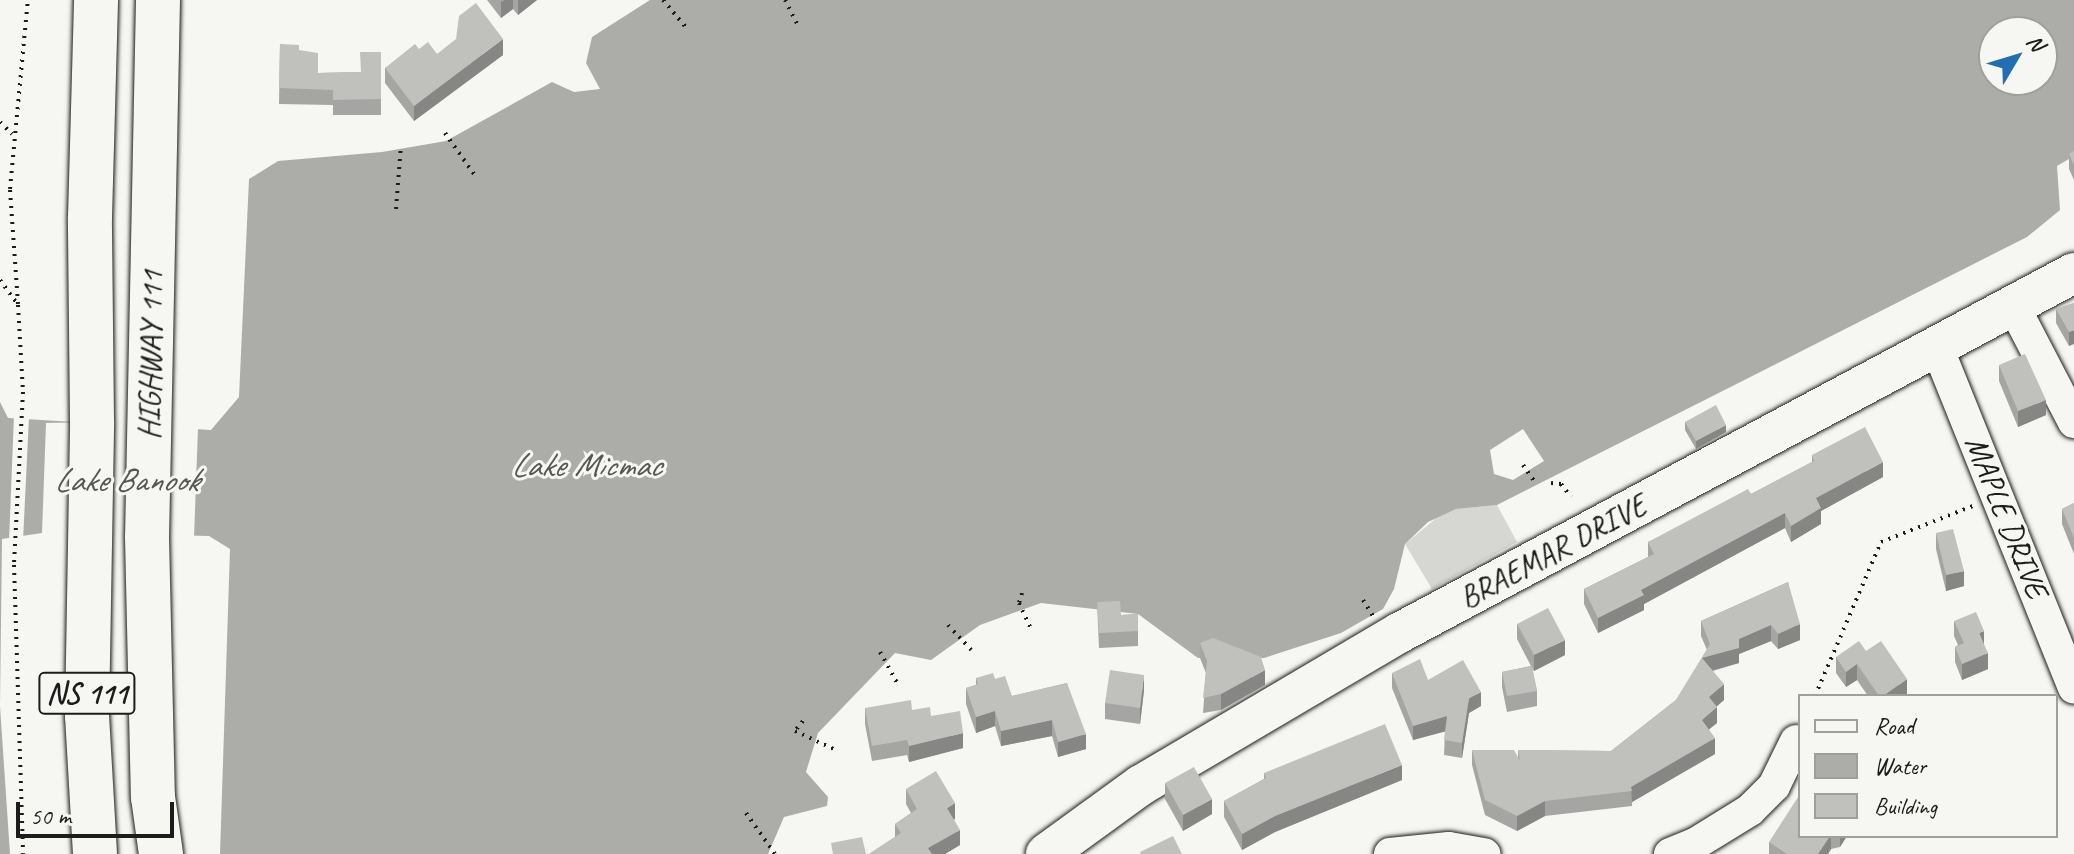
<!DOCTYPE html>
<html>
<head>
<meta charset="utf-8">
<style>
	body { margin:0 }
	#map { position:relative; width:2074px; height:854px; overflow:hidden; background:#f6f6f2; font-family:Caveat,sans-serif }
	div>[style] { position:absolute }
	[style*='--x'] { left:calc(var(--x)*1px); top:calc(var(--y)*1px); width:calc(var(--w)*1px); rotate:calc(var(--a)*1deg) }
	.green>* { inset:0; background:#d6d6d2 }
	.water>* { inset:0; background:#acaca9 }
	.pier>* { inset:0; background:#f6f6f2 }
	.path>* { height:4px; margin-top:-2px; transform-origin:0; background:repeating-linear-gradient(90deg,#1c1c1c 0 2px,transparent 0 8px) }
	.roads { filter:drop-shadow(0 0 2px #1c1c1c) drop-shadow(0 0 2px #1c1c1c) }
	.minor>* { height:32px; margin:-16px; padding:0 16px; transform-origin:16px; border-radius:16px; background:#f6f6f2 }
	.major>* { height:40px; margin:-20px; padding:0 20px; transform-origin:20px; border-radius:20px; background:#f6f6f2 }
	.highway>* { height:44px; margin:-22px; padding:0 22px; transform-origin:22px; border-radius:22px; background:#f6f6f2 }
	.wall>* { inset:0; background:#a5a5a3 }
	.shaded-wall>* { inset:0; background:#868684 }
	.building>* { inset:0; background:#c0c0bd }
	span { translate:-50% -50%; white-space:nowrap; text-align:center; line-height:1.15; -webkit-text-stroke:6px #f6f6f2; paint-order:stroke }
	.shield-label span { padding:2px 6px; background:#f6f6f2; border:2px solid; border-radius:6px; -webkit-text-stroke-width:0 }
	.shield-label { font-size:30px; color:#1c1c1c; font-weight:700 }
	.street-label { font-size:32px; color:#1c1c1c }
	.water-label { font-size:34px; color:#565654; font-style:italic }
	.legend { position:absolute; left:1798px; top:694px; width:260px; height:144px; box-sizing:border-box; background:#f6f6f2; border:2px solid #9f9f9c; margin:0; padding:10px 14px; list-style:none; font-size:24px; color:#1c1c1c }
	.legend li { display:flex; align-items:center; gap:16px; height:40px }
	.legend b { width:40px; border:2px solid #9f9f9c }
	.north { position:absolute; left:1978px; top:16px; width:80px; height:80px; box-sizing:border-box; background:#f6f6f2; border:2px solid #9f9f9c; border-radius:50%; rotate:52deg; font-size:22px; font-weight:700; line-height:32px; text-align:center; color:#1c1c1c }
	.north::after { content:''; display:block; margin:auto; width:28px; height:36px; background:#1f6fb2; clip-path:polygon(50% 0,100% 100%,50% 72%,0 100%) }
	.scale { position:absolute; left:16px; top:802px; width:158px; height:36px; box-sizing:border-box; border:4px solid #1c1c1c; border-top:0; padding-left:10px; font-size:24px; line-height:28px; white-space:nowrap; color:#1c1c1c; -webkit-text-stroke:6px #f6f6f2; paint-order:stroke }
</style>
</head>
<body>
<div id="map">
	<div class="green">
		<i style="clip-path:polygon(1497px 505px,1517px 542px,1432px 589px,1405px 544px,1440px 515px,1456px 509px)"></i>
	</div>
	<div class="water">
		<i style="clip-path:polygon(evenodd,650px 0,2074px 0,2074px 156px,2057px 166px,2060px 210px,2027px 237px,1497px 505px,1456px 509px,1428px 522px,1405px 544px,1394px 589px,1383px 609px,1341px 633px,1264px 658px,1198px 658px,1138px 614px,1041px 603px,980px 625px,931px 660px,895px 653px,818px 733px,806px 772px,828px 797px,827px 806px,784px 817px,768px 854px,220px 854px,230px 549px,209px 536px,89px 533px,42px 533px,2px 539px,0 706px,10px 854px,0 854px,0 402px,8px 418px,211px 430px,239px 397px,249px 179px,278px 161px,382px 152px,446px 141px,552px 82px,574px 92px,600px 89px,586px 63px,592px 37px,650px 0,1994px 32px,2042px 32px,2042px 80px,1994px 80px,1994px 32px)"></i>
	</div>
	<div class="pier">
		<i style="clip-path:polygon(14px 415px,29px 417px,23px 541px,9px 542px)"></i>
		<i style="clip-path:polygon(92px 422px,198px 428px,194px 538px,42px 533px,46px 423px)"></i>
		<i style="clip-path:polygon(1523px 429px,1544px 461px,1513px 480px,1494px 474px,1490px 450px)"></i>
	</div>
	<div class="path">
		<i style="--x:663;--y:0;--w:38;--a:50"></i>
		<i style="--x:785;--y:0;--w:28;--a:63"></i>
		<i style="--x:0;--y:122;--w:17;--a:45"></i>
		<i style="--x:445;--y:133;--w:54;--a:54.8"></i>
		<i style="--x:396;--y:209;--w:63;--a:-85.5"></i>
		<i style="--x:0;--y:280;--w:31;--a:54"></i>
		<i style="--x:18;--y:305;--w:87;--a:86.7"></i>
		<i style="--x:23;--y:392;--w:173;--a:93"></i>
		<i style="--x:14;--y:565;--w:289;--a:88.2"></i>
		<i style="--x:18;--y:304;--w:115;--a:-94"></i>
		<i style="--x:10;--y:189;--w:190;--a:-84.6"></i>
		<i style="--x:1523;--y:465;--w:19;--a:55"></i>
		<i style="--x:1551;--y:483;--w:10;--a:6"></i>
		<i style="--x:1561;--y:484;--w:16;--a:52"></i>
		<i style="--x:1022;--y:593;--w:10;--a:107"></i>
		<i style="--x:1019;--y:603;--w:29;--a:65"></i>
		<i style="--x:1363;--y:600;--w:19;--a:58"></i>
		<i style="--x:948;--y:625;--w:34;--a:47"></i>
		<i style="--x:880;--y:652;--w:38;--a:61"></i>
		<i style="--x:1815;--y:696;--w:168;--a:-66.8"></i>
		<i style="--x:1881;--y:542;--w:99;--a:-21.4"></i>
		<i style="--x:803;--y:721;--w:13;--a:129"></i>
		<i style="--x:795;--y:731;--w:45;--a:24.9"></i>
		<i style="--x:746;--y:813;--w:50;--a:54.7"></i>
	</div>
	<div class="roads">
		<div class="minor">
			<i style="--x:2013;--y:305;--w:132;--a:62.5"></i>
			<i style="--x:1937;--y:347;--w:367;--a:68.1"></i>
			<i style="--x:1390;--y:854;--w:59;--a:-5.8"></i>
			<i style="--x:1449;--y:848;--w:36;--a:10"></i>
			<i style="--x:1670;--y:854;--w:27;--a:-22"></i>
			<i style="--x:1695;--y:844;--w:65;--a:-31.7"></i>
			<i style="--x:1750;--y:810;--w:34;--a:-45"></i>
			<i style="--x:1774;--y:786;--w:50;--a:-63.9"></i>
		</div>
		<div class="major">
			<i style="--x:1046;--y:854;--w:117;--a:-36"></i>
			<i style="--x:1141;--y:785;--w:299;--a:-30.5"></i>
			<i style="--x:1399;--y:633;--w:765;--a:-28.07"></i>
		</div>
		<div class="highway">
			<i style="--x:158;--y:0;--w:537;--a:91.17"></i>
			<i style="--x:147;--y:537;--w:260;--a:88.7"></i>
			<i style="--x:153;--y:797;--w:58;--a:82"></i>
			<i style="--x:95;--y:854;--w:138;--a:-93.3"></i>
			<i style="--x:87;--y:716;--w:294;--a:-89"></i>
			<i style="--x:92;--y:422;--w:205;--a:-90.6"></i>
			<i style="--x:90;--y:217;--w:217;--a:-88.4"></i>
		</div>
	</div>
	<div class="wall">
		<i style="clip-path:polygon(487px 0,537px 0,518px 15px,513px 9px,501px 18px)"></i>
		<i style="clip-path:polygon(280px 44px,299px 50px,318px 73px,361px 72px,381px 52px,381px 115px,333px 115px,333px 105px,279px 104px)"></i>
		<i style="clip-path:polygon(419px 49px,437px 54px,503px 55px,414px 121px,385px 83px,385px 68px)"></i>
		<i style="clip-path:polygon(2074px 151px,2074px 180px,2069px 169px,2069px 154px)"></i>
		<i style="clip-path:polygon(2074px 303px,2069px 346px,2056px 323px,2056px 309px)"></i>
		<i style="clip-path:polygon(1999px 365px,2046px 415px,2018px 427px,1999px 381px)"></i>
		<i style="clip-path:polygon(1685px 422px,1726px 432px,1696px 449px,1685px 430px)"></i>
		<i style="clip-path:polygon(1812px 455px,1883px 477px,1821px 511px,1821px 524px,1791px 542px,1785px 528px,1644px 604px,1644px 610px,1598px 633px,1584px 604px,1584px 589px,1648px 557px,1648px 542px,1751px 494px,1812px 462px)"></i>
		<i style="clip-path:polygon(2074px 503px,2074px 554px,2062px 524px,2062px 509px)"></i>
		<i style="clip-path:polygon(1936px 533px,1964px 586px,1946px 591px,1936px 549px)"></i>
		<i style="clip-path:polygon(1788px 582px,1800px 640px,1778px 649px,1771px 641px,1739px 654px,1739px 663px,1713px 671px,1724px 700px,1716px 707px,1717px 723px,1709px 729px,1715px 754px,1632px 802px,1632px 806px,1545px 816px,1517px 831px,1485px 815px,1472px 765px,1472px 750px,1518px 757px,1518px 750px,1611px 751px,1676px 700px,1707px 650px,1701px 636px,1701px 621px)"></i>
		<i style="clip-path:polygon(1097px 602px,1121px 615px,1138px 614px,1138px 646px,1099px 648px)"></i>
		<i style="clip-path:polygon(1954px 621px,1984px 645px,1988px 669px,1962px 680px,1955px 662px,1955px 647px,1958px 645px,1954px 636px)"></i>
		<i style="clip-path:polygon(1517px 624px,1565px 655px,1534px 671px,1532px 668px,1537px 691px,1537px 706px,1507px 712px,1502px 687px,1502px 672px,1531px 666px,1517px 639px)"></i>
		<i style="clip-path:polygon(1200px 643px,1265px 685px,1221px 710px,1203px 713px,1206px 673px,1200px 658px)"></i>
		<i style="clip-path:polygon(1866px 651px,1907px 694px,1905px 696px,1868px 696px,1857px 680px,1846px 687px,1836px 673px,1836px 657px)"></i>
		<i style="clip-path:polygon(1392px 673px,1428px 680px,1481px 706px,1469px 713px,1462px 758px,1444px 755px,1445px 731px,1413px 740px,1392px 688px)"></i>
		<i style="clip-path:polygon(976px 678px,995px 679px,1012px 696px,1067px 683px,1086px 749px,1058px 757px,1052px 736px,1001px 746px,995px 726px,976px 733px,966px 704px,966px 688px,976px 685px)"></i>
		<i style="clip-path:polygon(1144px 690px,1140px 724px,1105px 719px,1105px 703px)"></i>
		<i style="clip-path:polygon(865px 708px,912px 710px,931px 716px,963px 748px,909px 762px,907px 755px,872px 761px,865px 724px)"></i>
		<i style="clip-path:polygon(1264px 773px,1402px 780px,1275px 832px,1242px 850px,1224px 817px,1224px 801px,1264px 779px)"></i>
		<i style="clip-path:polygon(1165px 783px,1212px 814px,1183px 831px,1165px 799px)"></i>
		<i style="clip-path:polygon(906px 789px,955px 819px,954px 819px,960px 845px,945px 854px,869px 854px,895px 837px,895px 824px,911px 813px,906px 804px)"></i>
		<i style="clip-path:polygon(1800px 836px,1847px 836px,1840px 847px,1831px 849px,1828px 854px,1769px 854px,1769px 842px)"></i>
	</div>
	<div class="shaded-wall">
		<i style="clip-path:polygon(505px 0,513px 0,513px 9px,501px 18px,501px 2px)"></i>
		<i style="clip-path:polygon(518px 0,537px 0,518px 15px)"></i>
		<i style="clip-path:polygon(503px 39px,503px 55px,414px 121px,414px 106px)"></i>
		<i style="clip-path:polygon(2074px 330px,2074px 344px,2069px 346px,2069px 332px)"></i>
		<i style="clip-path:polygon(2046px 400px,2046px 415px,2018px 427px,2018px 411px)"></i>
		<i style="clip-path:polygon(1726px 425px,1726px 432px,1696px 449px,1696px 441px)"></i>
		<i style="clip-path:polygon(1883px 462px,1883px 477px,1821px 511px,1821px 524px,1791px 542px,1791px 526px,1816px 498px)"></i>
		<i style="clip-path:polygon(1785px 513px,1785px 528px,1644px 604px,1644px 610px,1598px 633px,1598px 618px,1641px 590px)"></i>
		<i style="clip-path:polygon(1964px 571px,1964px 586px,1946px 591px,1946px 575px)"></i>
		<i style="clip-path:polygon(1800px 624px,1800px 640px,1778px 649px,1778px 634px)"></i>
		<i style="clip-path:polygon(1771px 625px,1771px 641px,1739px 654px,1739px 663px,1702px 673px,1702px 658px,1739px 639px)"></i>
		<i style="clip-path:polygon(1984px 631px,1984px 646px,1979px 633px)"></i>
		<i style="clip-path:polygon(1565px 640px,1565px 655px,1534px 671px,1534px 655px)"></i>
		<i style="clip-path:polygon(1988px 653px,1988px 669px,1962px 680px,1962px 664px)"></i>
		<i style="clip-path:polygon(1857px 664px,1857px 680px,1846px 687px,1846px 672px)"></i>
		<i style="clip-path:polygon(1265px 670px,1265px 685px,1221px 710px,1221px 694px)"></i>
		<i style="clip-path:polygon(1144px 675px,1144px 690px,1140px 724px,1140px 708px)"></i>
		<i style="clip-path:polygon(1907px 679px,1907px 694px,1905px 696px,1883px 696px)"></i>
		<i style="clip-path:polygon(1724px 684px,1724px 700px,1709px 713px,1709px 697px)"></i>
		<i style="clip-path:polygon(1481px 692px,1481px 706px,1469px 713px,1462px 758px,1462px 743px,1469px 698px)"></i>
		<i style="clip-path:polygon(1717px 707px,1717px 723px,1702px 735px,1702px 720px)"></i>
		<i style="clip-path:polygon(995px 711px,995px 726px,976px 733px,976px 717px)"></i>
		<i style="clip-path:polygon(1447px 716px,1447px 731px,1413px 740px,1413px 726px)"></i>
		<i style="clip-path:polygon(1052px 720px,1052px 736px,1001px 746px,1001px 731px)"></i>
		<i style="clip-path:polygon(963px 733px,963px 748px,909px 762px,909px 746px)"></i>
		<i style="clip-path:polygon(1086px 734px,1086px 749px,1058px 757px,1058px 742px)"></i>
		<i style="clip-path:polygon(1715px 738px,1715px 754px,1632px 802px,1631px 787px)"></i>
		<i style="clip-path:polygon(1402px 765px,1402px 780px,1275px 832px,1242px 850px,1242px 834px,1275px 816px)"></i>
		<i style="clip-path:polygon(1212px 799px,1212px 814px,1183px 831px,1183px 815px)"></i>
		<i style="clip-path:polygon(1545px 801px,1545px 816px,1517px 831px,1517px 816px)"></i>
		<i style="clip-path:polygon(955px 803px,955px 819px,947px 823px,947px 808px)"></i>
		<i style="clip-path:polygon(960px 830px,960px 845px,945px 854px,928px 854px,928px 848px)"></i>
		<i style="clip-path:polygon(1830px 836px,1831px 836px,1831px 849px,1828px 854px,1818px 854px)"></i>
		<i style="clip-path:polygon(1840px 836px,1847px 836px,1840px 847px)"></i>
	</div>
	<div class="building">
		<i style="clip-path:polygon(476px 3px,503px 39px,414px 106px,385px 68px,415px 44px,419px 49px,428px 42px,437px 54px,456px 39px,459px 16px)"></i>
		<i style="clip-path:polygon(280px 44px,299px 45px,299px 50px,318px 53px,318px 73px,361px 72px,360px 52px,381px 52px,381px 99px,333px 100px,333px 90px,279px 88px)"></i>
		<i style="clip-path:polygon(2074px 151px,2074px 165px,2069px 154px)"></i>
		<i style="clip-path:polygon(2074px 303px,2074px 330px,2069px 332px,2056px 309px)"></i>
		<i style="clip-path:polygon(2025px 354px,2046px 400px,2018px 411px,1999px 365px)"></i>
		<i style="clip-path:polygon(1716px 405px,1726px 425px,1696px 441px,1685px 422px)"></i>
		<i style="clip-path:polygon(1865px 427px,1883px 462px,1816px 498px,1821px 508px,1791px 526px,1785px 513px,1641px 590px,1644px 595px,1598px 618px,1584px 589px,1654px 554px,1648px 542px,1748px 489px,1751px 494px,1814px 461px,1812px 455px)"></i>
		<i style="clip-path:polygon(2074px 503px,2074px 538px,2062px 509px)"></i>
		<i style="clip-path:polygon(1953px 529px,1964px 571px,1946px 575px,1936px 533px)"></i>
		<i style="clip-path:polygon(1788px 582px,1800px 624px,1778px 634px,1771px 625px,1739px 639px,1739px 648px,1702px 658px,1724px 684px,1709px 697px,1717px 707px,1702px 720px,1715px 738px,1631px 787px,1632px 791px,1545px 801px,1517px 816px,1485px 800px,1472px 750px,1514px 750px,1520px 761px,1518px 750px,1611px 751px,1676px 700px,1710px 644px,1701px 621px)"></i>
		<i style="clip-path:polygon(1120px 601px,1121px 615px,1138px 614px,1138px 631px,1099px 633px,1097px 602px)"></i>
		<i style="clip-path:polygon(1548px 608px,1565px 640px,1534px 655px,1517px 624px)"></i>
		<i style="clip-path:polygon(1976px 612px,1984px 631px,1979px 633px,1988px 653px,1962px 664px,1955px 647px,1964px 643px,1954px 621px)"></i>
		<i style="clip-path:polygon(1213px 638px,1261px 657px,1265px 670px,1221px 694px,1203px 698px,1207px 661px,1200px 643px)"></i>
		<i style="clip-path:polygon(1859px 641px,1866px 651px,1881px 641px,1907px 679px,1883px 696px,1879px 696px,1857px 664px,1846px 672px,1836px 657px)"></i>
		<i style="clip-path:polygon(1420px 659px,1428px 680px,1463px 660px,1481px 692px,1469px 698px,1462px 743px,1444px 740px,1447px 716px,1413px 726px,1392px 673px)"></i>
		<i style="clip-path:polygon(1532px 666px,1537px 691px,1507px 696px,1502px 672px)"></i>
		<i style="clip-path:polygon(1110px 670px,1144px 675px,1140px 708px,1105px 703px)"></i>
		<i style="clip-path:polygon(993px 673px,995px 679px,1005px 676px,1012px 696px,1067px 683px,1086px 734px,1058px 742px,1052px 720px,1001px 731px,995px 711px,976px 717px,966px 688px,978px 684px,976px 678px)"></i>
		<i style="clip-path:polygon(911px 700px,912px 710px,930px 707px,931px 716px,960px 711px,963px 733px,909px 746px,907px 740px,872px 746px,865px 708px)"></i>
		<i style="clip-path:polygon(1385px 724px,1402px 765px,1275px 816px,1242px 834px,1224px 801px,1266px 778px,1264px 773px)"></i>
		<i style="clip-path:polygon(1194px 767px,1212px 799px,1183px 815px,1165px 783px)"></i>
		<i style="clip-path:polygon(936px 771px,955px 803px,947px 808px,960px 830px,928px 848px,932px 854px,869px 854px,901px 833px,895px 824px,917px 809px,906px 789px)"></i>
		<i style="clip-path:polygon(1800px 794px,1800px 836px,1830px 836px,1818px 854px,1787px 854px,1769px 842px)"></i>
		<i style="clip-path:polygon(1173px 836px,1182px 854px,1141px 854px,1140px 852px)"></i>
		<i style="clip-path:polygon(862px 837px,866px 854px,833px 854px,831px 843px)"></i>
	</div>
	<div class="shield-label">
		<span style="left:87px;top:693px">NS 111</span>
	</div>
	<div class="street-label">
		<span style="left:151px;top:355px;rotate:-89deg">HIGHWAY 111</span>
		<span style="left:2006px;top:517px;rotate:68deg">MAPLE DRIVE</span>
		<span style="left:1553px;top:552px;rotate:-28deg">BRAEMAR DRIVE</span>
	</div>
	<div class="water-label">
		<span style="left:586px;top:465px">Lake Micmac</span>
		<span style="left:126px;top:480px">Lake Banook</span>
	</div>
	<ul class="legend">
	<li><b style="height:10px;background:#f6f6f2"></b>Road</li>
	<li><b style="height:22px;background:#acaca9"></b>Water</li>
	<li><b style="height:22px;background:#c0c0bd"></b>Building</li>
	</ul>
	<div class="north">N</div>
	<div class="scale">50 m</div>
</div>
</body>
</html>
